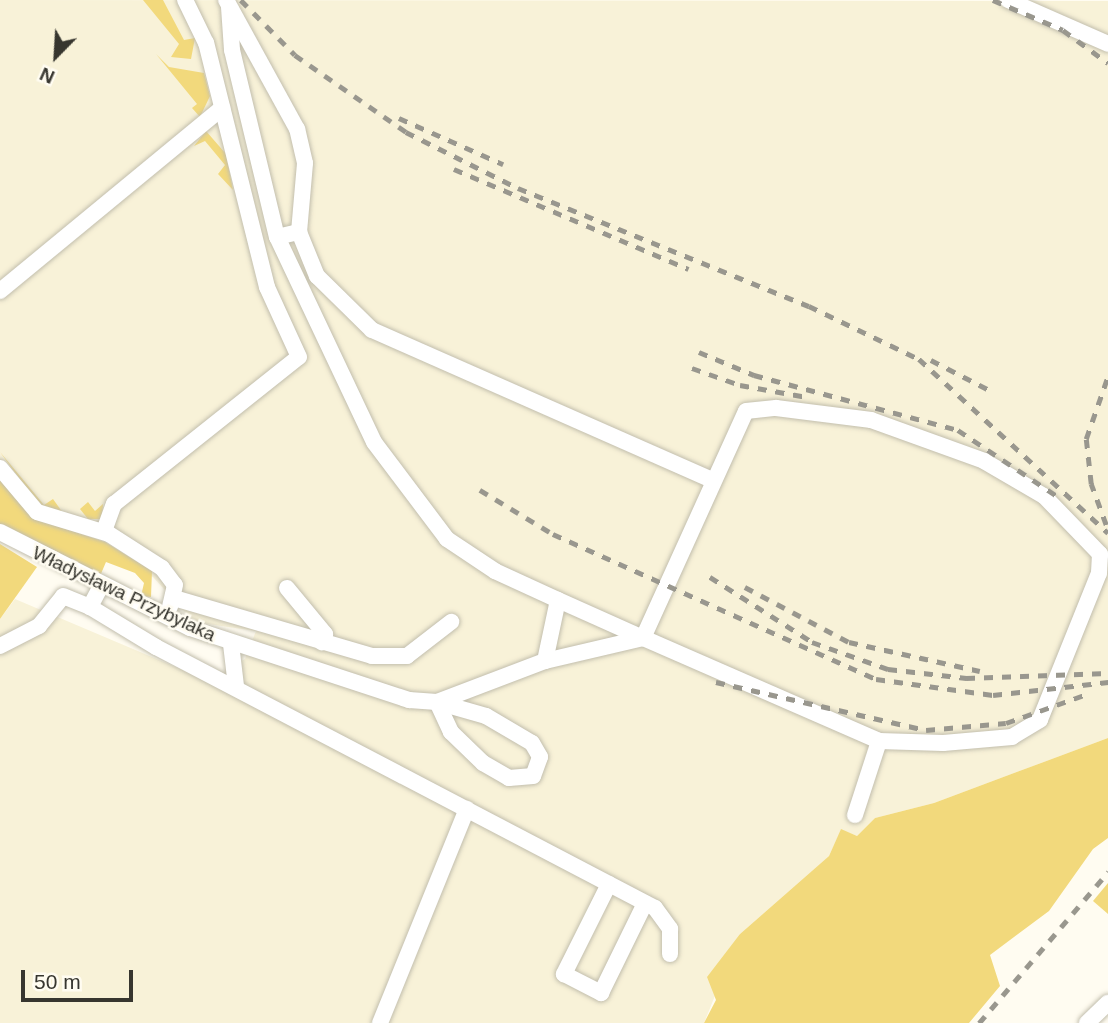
<!DOCTYPE html>
<html>
<head>
<meta charset="utf-8">
<style>
	body { margin:0 }
	#map { position:relative; width:1108px; height:1023px; overflow:hidden; background:#fffcf1; font-family:Helvetica,sans-serif }
	div>[style] { position:absolute }
	[style*='--x'] { left:calc(var(--x)*1px); top:calc(var(--y)*1px); width:calc(var(--w)*1px); rotate:calc(var(--a)*1deg) }
	.built>* { inset:0; background:#f8f2d8 }
	.green>* { inset:0; background:#f2d97c }
	.roads { filter:drop-shadow(0 0 2px #c2bead) drop-shadow(0 0 2px #c2bead) }
	.minor>* { height:16px; margin:-8px; padding:0 8px; transform-origin:8px; border-radius:8px; background:#fff }
	.rail>* { height:4.5px; margin-top:-2.25px; transform-origin:0; background:repeating-linear-gradient(90deg,#99978e 0 9px,transparent 0 18px) }
	span { translate:-50% -50%; white-space:nowrap; text-align:center; line-height:1.15; -webkit-text-stroke:5px #fffcf1; paint-order:stroke }
	.street-label { font-size:19px; color:#37362f }
	.north { position:absolute; left:21px; top:21px; width:70px; height:70px; -webkit-text-stroke:5px #fffcf1; paint-order:stroke; rotate:204deg; font-size:19px; font-weight:700; line-height:28px; text-align:center; color:#37362f }
	.north::after { content:''; display:block; margin:auto; width:24px; height:32px; background:#37362f; clip-path:polygon(50% 0,100% 100%,50% 72%,0 100%) }
	.scale { position:absolute; left:21px; top:970px; width:112px; height:32px; box-sizing:border-box; border:4px solid #37362f; border-top:0; padding-left:9px; font-size:21px; line-height:24px; white-space:nowrap; color:#37362f; -webkit-text-stroke:5px #fffcf1; paint-order:stroke }
</style>
</head>
<body>
<div id="map">
	<div class="built">
		<i style="clip-path:polygon(0 0,1108px 1px,1108px 738px,934px 803px,875px 818px,857px 836px,841px 830px,829px 856px,740px 934px,704px 1023px,0 1023px,0 619px,15px 599px,218px 685px,226px 670px,245px 659px,256px 631px,194px 622px,153px 577px,0 512px)"></i>
	</div>
	<div class="green">
		<i style="clip-path:polygon(143px 0,163px 0,184px 40px,195px 38px,191px 59px,171px 57px,179px 44px)"></i>
		<i style="clip-path:polygon(156px 54px,169px 67px,204px 73px,210px 96px,200px 117px,192px 108px,197px 104px)"></i>
		<i style="clip-path:polygon(206px 131px,226px 154px,233px 190px,218px 174px,225px 165px,205px 141px,194px 146px)"></i>
		<i style="clip-path:polygon(0 452px,44px 505px,53px 499px,63px 513px,38px 504px)"></i>
		<i style="clip-path:polygon(0 479px,33px 518px,105px 542px,152px 571px,151px 597px,141px 596px,144px 583px,135px 573px,106px 562px,100px 576px,0 525px)"></i>
		<i style="clip-path:polygon(88px 502px,95px 511px,103px 504px,102px 519px,88px 519px,80px 509px)"></i>
		<i style="clip-path:polygon(0 544px,37px 567px,0 619px)"></i>
		<i style="clip-path:polygon(1108px 738px,1108px 838px,1093px 849px,1049px 911px,990px 955px,1000px 986px,969px 1023px,704px 1023px,716px 1000px,707px 977px,740px 934px,829px 856px,841px 829px,857px 836px,875px 818px,934px 803px)"></i>
		<i style="clip-path:polygon(1108px 883px,1108px 914px,1093px 901px)"></i>
	</div>
	<div class="roads">
		<div class="minor">
			<i style="--x:1008;--y:0;--w:109;--a:23.7"></i>
			<i style="--x:229;--y:7;--w:43;--a:86"></i>
			<i style="--x:232;--y:50;--w:192;--a:76.5"></i>
			<i style="--x:299;--y:232;--w:48;--a:67.8"></i>
			<i style="--x:317;--y:276;--w:77;--a:44.5"></i>
			<i style="--x:372;--y:330;--w:372;--a:23.8"></i>
			<i style="--x:0;--y:291;--w:288;--a:-39.5"></i>
			<i style="--x:0;--y:468;--w:57;--a:49.9"></i>
			<i style="--x:37;--y:512;--w:75;--a:17"></i>
			<i style="--x:109;--y:534;--w:63;--a:32.7"></i>
			<i style="--x:162;--y:568;--w:21;--a:53"></i>
			<i style="--x:175;--y:585;--w:22;--a:103"></i>
			<i style="--x:104;--y:531;--w:29;--a:-70"></i>
			<i style="--x:114;--y:504;--w:236;--a:-38.5"></i>
			<i style="--x:299;--y:357;--w:77;--a:-114.6"></i>
			<i style="--x:267;--y:287;--w:252;--a:-104"></i>
			<i style="--x:206;--y:43;--w:48;--a:-116"></i>
			<i style="--x:0;--y:532;--w:213;--a:26.8"></i>
			<i style="--x:190;--y:628;--w:231;--a:18.2"></i>
			<i style="--x:409;--y:700;--w:28;--a:4"></i>
			<i style="--x:437;--y:702;--w:116;--a:-20.8"></i>
			<i style="--x:545;--y:661;--w:62;--a:-78"></i>
			<i style="--x:558;--y:600;--w:69;--a:-155.3"></i>
			<i style="--x:495;--y:571;--w:58;--a:-146.3"></i>
			<i style="--x:447;--y:539;--w:121;--a:-127"></i>
			<i style="--x:374;--y:442;--w:227;--a:-115.3"></i>
			<i style="--x:277;--y:237;--w:23;--a:-13"></i>
			<i style="--x:299;--y:232;--w:69;--a:-85"></i>
			<i style="--x:305;--y:163;--w:35;--a:-103"></i>
			<i style="--x:297;--y:129;--w:147;--a:-118.8"></i>
			<i style="--x:101;--y:586;--w:24;--a:118"></i>
			<i style="--x:90;--y:607;--w:77;--a:31.2"></i>
			<i style="--x:156;--y:647;--w:563;--a:27.61"></i>
			<i style="--x:655;--y:908;--w:26;--a:54"></i>
			<i style="--x:670;--y:929;--w:25;--a:90"></i>
			<i style="--x:287;--y:588;--w:60;--a:50.4"></i>
			<i style="--x:325;--y:634;--w:9;--a:111"></i>
			<i style="--x:174;--y:598;--w:206;--a:16.3"></i>
			<i style="--x:372;--y:656;--w:35;--a:0"></i>
			<i style="--x:407;--y:656;--w:56;--a:-37.7"></i>
			<i style="--x:231;--y:644;--w:42;--a:83.2"></i>
			<i style="--x:0;--y:646;--w:44;--a:-27.1"></i>
			<i style="--x:39;--y:626;--w:38;--a:-51"></i>
			<i style="--x:63;--y:596;--w:29;--a:22"></i>
			<i style="--x:545;--y:661;--w:101;--a:-13.2"></i>
			<i style="--x:643;--y:638;--w:249;--a:-65.6"></i>
			<i style="--x:746;--y:411;--w:30;--a:-6"></i>
			<i style="--x:776;--y:408;--w:96;--a:7.2"></i>
			<i style="--x:871;--y:420;--w:120;--a:19.9"></i>
			<i style="--x:984;--y:461;--w:69;--a:30.3"></i>
			<i style="--x:1044;--y:496;--w:81;--a:46"></i>
			<i style="--x:1100;--y:554;--w:19;--a:93"></i>
			<i style="--x:1099;--y:573;--w:158;--a:111.9"></i>
			<i style="--x:1040;--y:720;--w:33;--a:149"></i>
			<i style="--x:1012;--y:737;--w:69;--a:175"></i>
			<i style="--x:943;--y:743;--w:64;--a:-178.2"></i>
			<i style="--x:879;--y:741;--w:257;--a:-156.4"></i>
			<i style="--x:643;--y:638;--w:93;--a:-155.9"></i>
			<i style="--x:437;--y:702;--w:51;--a:15.9"></i>
			<i style="--x:486;--y:716;--w:53;--a:30.4"></i>
			<i style="--x:532;--y:743;--w:16;--a:60"></i>
			<i style="--x:540;--y:757;--w:20;--a:110"></i>
			<i style="--x:533;--y:776;--w:24;--a:175"></i>
			<i style="--x:509;--y:778;--w:30;--a:-150"></i>
			<i style="--x:483;--y:763;--w:45;--a:-135.9"></i>
			<i style="--x:451;--y:732;--w:33;--a:-115"></i>
			<i style="--x:855;--y:815;--w:78;--a:-72"></i>
			<i style="--x:609;--y:884;--w:101;--a:116.6"></i>
			<i style="--x:564;--y:974;--w:42;--a:27.2"></i>
			<i style="--x:601;--y:993;--w:100;--a:-63.9"></i>
			<i style="--x:380;--y:1023;--w:231;--a:-67.9"></i>
			<i style="--x:1087;--y:1023;--w:29;--a:-44"></i>
		</div>
	</div>
	<div class="rail">
		<i style="--x:241;--y:0;--w:77;--a:45.5"></i>
		<i style="--x:295;--y:55;--w:135;--a:34.7"></i>
		<i style="--x:406;--y:132;--w:125;--a:26.6"></i>
		<i style="--x:518;--y:188;--w:314;--a:22.1"></i>
		<i style="--x:809;--y:306;--w:122;--a:25.7"></i>
		<i style="--x:919;--y:359;--w:257;--a:42.6"></i>
		<i style="--x:993;--y:0;--w:76;--a:23.2"></i>
		<i style="--x:1063;--y:30;--w:56;--a:36.3"></i>
		<i style="--x:399;--y:118;--w:114;--a:23.9"></i>
		<i style="--x:454;--y:169;--w:255;--a:23.1"></i>
		<i style="--x:699;--y:352;--w:60;--a:22.7"></i>
		<i style="--x:754;--y:375;--w:211;--a:15.1"></i>
		<i style="--x:958;--y:430;--w:119;--a:33.7"></i>
		<i style="--x:931;--y:360;--w:70;--a:27.3"></i>
		<i style="--x:692;--y:368;--w:51;--a:19.5"></i>
		<i style="--x:740;--y:385;--w:68;--a:10.2"></i>
		<i style="--x:480;--y:490;--w:85;--a:31.1"></i>
		<i style="--x:553;--y:534;--w:354;--a:24.2"></i>
		<i style="--x:876;--y:679;--w:118;--a:7.8"></i>
		<i style="--x:993;--y:695;--w:116;--a:-6.4"></i>
		<i style="--x:1106;--y:525;--w:44;--a:-110.1"></i>
		<i style="--x:1091;--y:484;--w:45;--a:-96.3"></i>
		<i style="--x:1086;--y:439;--w:67;--a:-70.8"></i>
		<i style="--x:710;--y:577;--w:121;--a:32.5"></i>
		<i style="--x:812;--y:642;--w:81;--a:19.6"></i>
		<i style="--x:888;--y:669;--w:79;--a:6.6"></i>
		<i style="--x:966;--y:678;--w:142;--a:-2"></i>
		<i style="--x:745;--y:587;--w:118;--a:27.9"></i>
		<i style="--x:849;--y:642;--w:134;--a:12.5"></i>
		<i style="--x:716;--y:682;--w:215;--a:12.9"></i>
		<i style="--x:926;--y:730;--w:80;--a:-5"></i>
		<i style="--x:1006;--y:723;--w:86;--a:-19.7"></i>
		<i style="--x:979;--y:1023;--w:199;--a:-49.5"></i>
	</div>
	<div class="street-label">
		<span style="left:124px;top:594px;rotate:25deg">Władysława Przybylaka</span>
	</div>
	<div class="north">N</div>
	<div class="scale">50 m</div>
</div>
</body>
</html>
